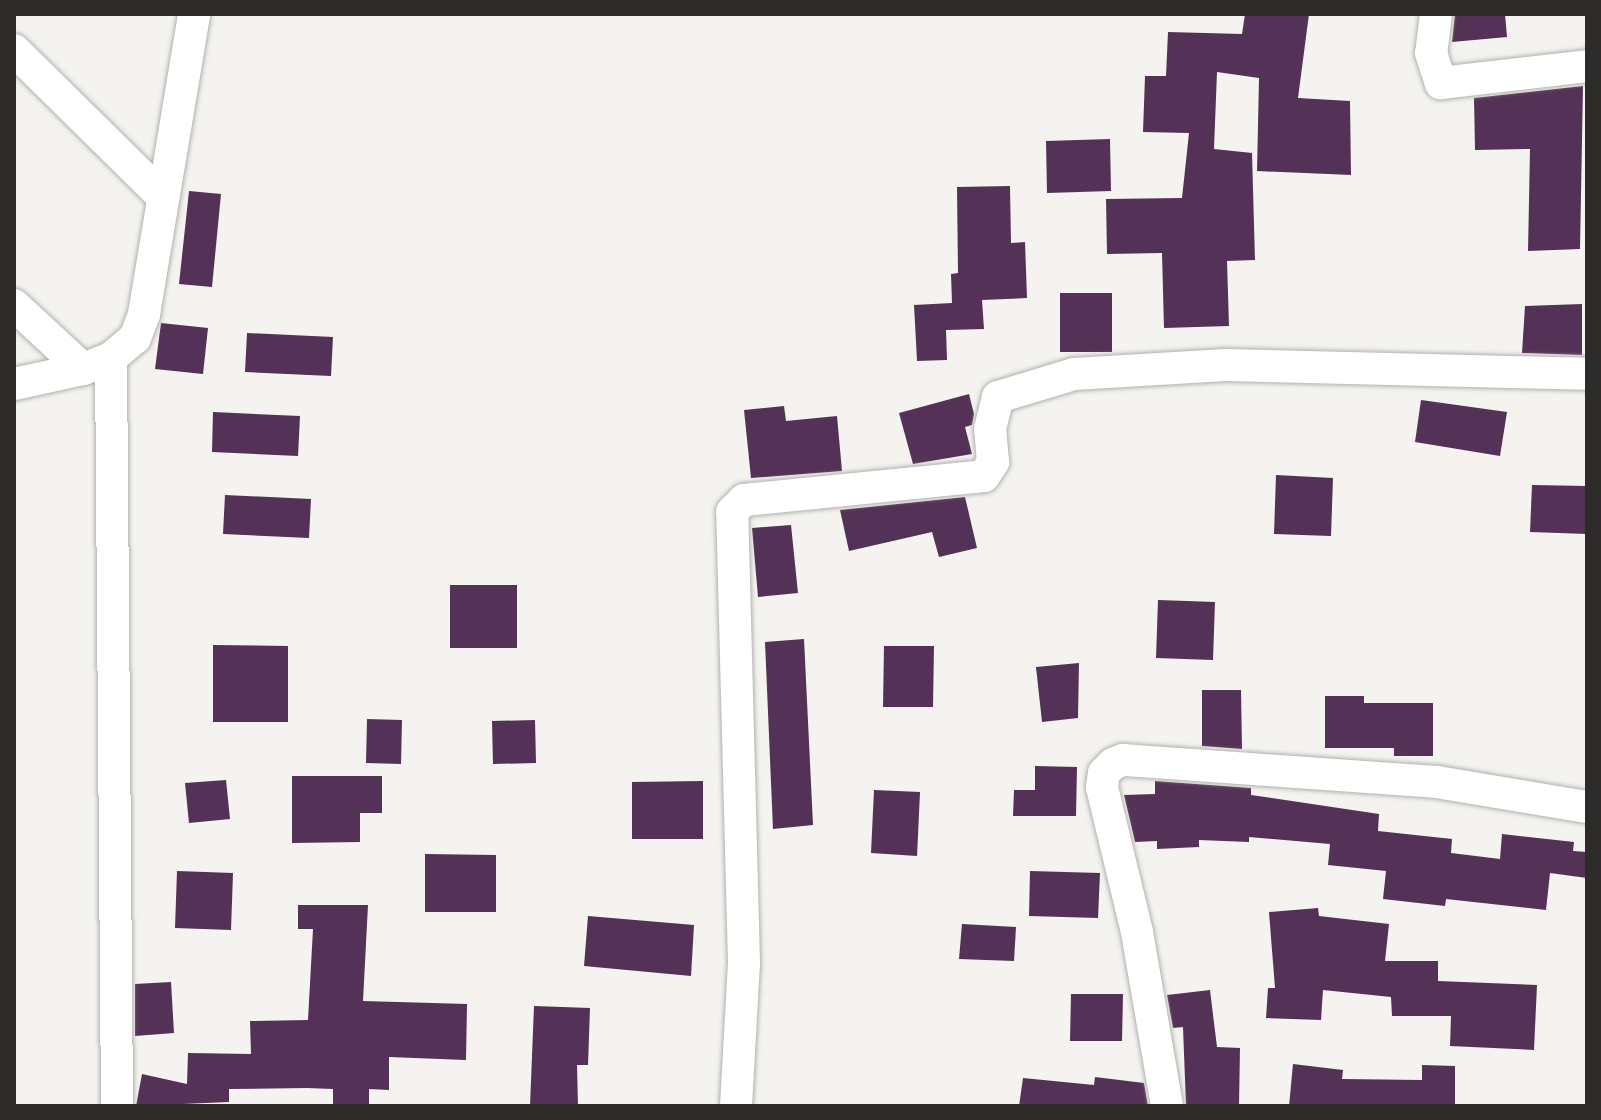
<!DOCTYPE html>
<html>
<head>
<meta charset="utf-8">
<style>
	body { margin:0 }
	#map { position:relative; width:1601px; height:1120px; overflow:hidden; background:#f4f3ef; font-family:"Public Sans",sans-serif }
	div>[style] { position:absolute }
	[style*='--x'] { left:calc(var(--x)*1px); top:calc(var(--y)*1px); width:calc(var(--w)*1px); rotate:calc(var(--a)*1deg) }
	.building>* { inset:0; background:#543156 }
	.roads { filter:drop-shadow(0 0 2px #b2b1ad) drop-shadow(0 0 2px #b2b1ad) }
	.minor>* { height:32px; margin:-16px; padding:0 16px; transform-origin:16px; border-radius:16px; background:#fff }
	span { translate:-50% -50%; white-space:nowrap; text-align:center; line-height:1.15; -webkit-text-stroke:8px #fff; paint-order:stroke }
	.frame { position:absolute; inset:0; border:16px solid #2c2b2a; pointer-events:none }
</style>
</head>
<body>
<div id="map">
	<div class="building">
		<i style="clip-path:polygon(1245px 14px,1309px 14px,1298px 98px,1350px 101px,1351px 175px,1257px 171px,1259px 78px,1217px 72px,1214px 149px,1252px 153px,1255px 260px,1227px 261px,1229px 326px,1164px 328px,1162px 253px,1107px 254px,1106px 199px,1182px 198px,1189px 133px,1143px 132px,1145px 76px,1166px 76px,1168px 32px,1242px 34px)"></i>
		<i style="clip-path:polygon(1455px 14px,1505px 14px,1507px 37px,1452px 42px)"></i>
		<i style="clip-path:polygon(1583px 86px,1580px 249px,1528px 251px,1530px 149px,1475px 150px,1474px 98px)"></i>
		<i style="clip-path:polygon(1110px 139px,1111px 191px,1047px 193px,1046px 141px)"></i>
		<i style="clip-path:polygon(1010px 186px,1011px 243px,1025px 242px,1027px 298px,982px 300px,984px 329px,946px 330px,947px 360px,917px 361px,914px 305px,952px 303px,951px 274px,958px 273px,957px 187px)"></i>
		<i style="clip-path:polygon(189px 191px,221px 194px,212px 287px,179px 284px)"></i>
		<i style="clip-path:polygon(1060px 293px,1112px 293px,1112px 352px,1060px 352px)"></i>
		<i style="clip-path:polygon(1582px 304px,1582px 355px,1522px 353px,1525px 306px)"></i>
		<i style="clip-path:polygon(161px 323px,208px 328px,203px 374px,155px 369px)"></i>
		<i style="clip-path:polygon(247px 333px,333px 337px,331px 376px,245px 372px)"></i>
		<i style="clip-path:polygon(969px 394px,974px 414px,972px 425px,965px 427px,972px 454px,913px 464px,899px 413px)"></i>
		<i style="clip-path:polygon(1421px 400px,1507px 412px,1500px 456px,1415px 442px)"></i>
		<i style="clip-path:polygon(784px 406px,786px 421px,837px 416px,842px 471px,751px 478px,744px 410px)"></i>
		<i style="clip-path:polygon(213px 412px,300px 416px,298px 456px,212px 452px)"></i>
		<i style="clip-path:polygon(1276px 475px,1333px 478px,1331px 536px,1274px 534px)"></i>
		<i style="clip-path:polygon(1532px 485px,1587px 486px,1587px 534px,1530px 532px)"></i>
		<i style="clip-path:polygon(225px 495px,311px 499px,309px 538px,223px 534px)"></i>
		<i style="clip-path:polygon(965px 497px,977px 548px,939px 557px,932px 532px,849px 551px,840px 510px)"></i>
		<i style="clip-path:polygon(791px 525px,798px 593px,758px 597px,752px 528px)"></i>
		<i style="clip-path:polygon(450px 585px,517px 585px,517px 648px,450px 648px)"></i>
		<i style="clip-path:polygon(1158px 600px,1215px 602px,1213px 660px,1156px 658px)"></i>
		<i style="clip-path:polygon(804px 639px,813px 825px,773px 829px,765px 642px)"></i>
		<i style="clip-path:polygon(213px 645px,288px 646px,288px 722px,213px 722px)"></i>
		<i style="clip-path:polygon(884px 646px,934px 646px,933px 707px,883px 707px)"></i>
		<i style="clip-path:polygon(1079px 663px,1078px 718px,1042px 722px,1036px 667px)"></i>
		<i style="clip-path:polygon(1202px 690px,1241px 690px,1242px 749px,1202px 746px)"></i>
		<i style="clip-path:polygon(1325px 696px,1364px 696px,1364px 703px,1433px 703px,1433px 756px,1394px 756px,1394px 748px,1325px 748px)"></i>
		<i style="clip-path:polygon(367px 719px,402px 720px,401px 764px,366px 763px)"></i>
		<i style="clip-path:polygon(535px 720px,536px 763px,493px 764px,492px 721px)"></i>
		<i style="clip-path:polygon(1035px 766px,1077px 767px,1076px 816px,1013px 816px,1014px 790px,1035px 790px)"></i>
		<i style="clip-path:polygon(292px 776px,382px 776px,382px 813px,360px 813px,360px 842px,292px 843px)"></i>
		<i style="clip-path:polygon(226px 780px,230px 819px,189px 823px,185px 783px)"></i>
		<i style="clip-path:polygon(703px 781px,703px 839px,632px 839px,632px 782px)"></i>
		<i style="clip-path:polygon(1155px 781px,1251px 788px,1251px 795px,1379px 814px,1378px 831px,1452px 839px,1451px 853px,1500px 859px,1502px 834px,1574px 842px,1573px 851px,1587px 852px,1587px 878px,1550px 873px,1546px 910px,1446px 899px,1445px 906px,1383px 899px,1386px 871px,1328px 865px,1330px 844px,1249px 837px,1249px 842px,1199px 840px,1199px 847px,1157px 849px,1157px 841px,1135px 842px,1124px 795px,1155px 794px)"></i>
		<i style="clip-path:polygon(874px 790px,920px 792px,917px 856px,871px 853px)"></i>
		<i style="clip-path:polygon(425px 854px,496px 855px,496px 912px,425px 912px)"></i>
		<i style="clip-path:polygon(177px 871px,233px 873px,231px 930px,175px 928px)"></i>
		<i style="clip-path:polygon(1030px 871px,1100px 873px,1098px 918px,1029px 916px)"></i>
		<i style="clip-path:polygon(298px 905px,368px 905px,363px 1001px,467px 1004px,466px 1060px,389px 1057px,389px 1090px,369px 1089px,369px 1106px,333px 1106px,333px 1089px,307px 1088px,229px 1089px,229px 1102px,136px 1106px,142px 1074px,187px 1084px,188px 1053px,251px 1054px,250px 1021px,308px 1020px,313px 929px,298px 929px)"></i>
		<i style="clip-path:polygon(1318px 908px,1319px 916px,1389px 924px,1385px 961px,1438px 961px,1438px 981px,1537px 985px,1534px 1050px,1450px 1046px,1451px 1016px,1392px 1016px,1391px 997px,1323px 990px,1321px 1020px,1266px 1018px,1268px 988px,1275px 988px,1269px 912px)"></i>
		<i style="clip-path:polygon(588px 916px,694px 925px,691px 976px,584px 966px)"></i>
		<i style="clip-path:polygon(962px 924px,1016px 927px,1014px 961px,959px 959px)"></i>
		<i style="clip-path:polygon(171px 982px,174px 1033px,135px 1036px,135px 984px)"></i>
		<i style="clip-path:polygon(1210px 990px,1217px 1047px,1240px 1048px,1239px 1106px,1186px 1106px,1183px 1027px,1173px 1028px,1167px 995px)"></i>
		<i style="clip-path:polygon(1071px 994px,1123px 994px,1122px 1041px,1070px 1041px)"></i>
		<i style="clip-path:polygon(534px 1006px,590px 1008px,588px 1065px,577px 1065px,578px 1106px,530px 1106px)"></i>
		<i style="clip-path:polygon(1293px 1064px,1343px 1070px,1342px 1079px,1422px 1080px,1422px 1065px,1455px 1066px,1455px 1106px,1289px 1106px)"></i>
		<i style="clip-path:polygon(1095px 1077px,1144px 1083px,1148px 1106px,1019px 1106px,1023px 1078px,1094px 1085px)"></i>
	</div>
	<div class="roads">
		<div class="minor">
			<i style="--x:1436;--y:14;--w:39;--a:97"></i>
			<i style="--x:1431;--y:53;--w:32;--a:72"></i>
			<i style="--x:1441;--y:83;--w:147;--a:-6.6"></i>
			<i style="--x:14;--y:50;--w:209;--a:44.6"></i>
			<i style="--x:14;--y:305;--w:94;--a:42.8"></i>
			<i style="--x:111;--y:358;--w:748;--a:89.54"></i>
			<i style="--x:14;--y:384;--w:71;--a:-12.3"></i>
			<i style="--x:83;--y:369;--w:30;--a:-21"></i>
			<i style="--x:111;--y:358;--w:31;--a:-40"></i>
			<i style="--x:135;--y:338;--w:26;--a:-69"></i>
			<i style="--x:144;--y:314;--w:304;--a:-80.5"></i>
			<i style="--x:736;--y:1106;--w:143;--a:-86.8"></i>
			<i style="--x:744;--y:963;--w:451;--a:-91.5"></i>
			<i style="--x:732;--y:512;--w:17;--a:-45"></i>
			<i style="--x:744;--y:500;--w:241;--a:-5.7"></i>
			<i style="--x:984;--y:476;--w:17;--a:-57"></i>
			<i style="--x:993;--y:462;--w:33;--a:-95"></i>
			<i style="--x:990;--y:429;--w:33;--a:-76"></i>
			<i style="--x:998;--y:397;--w:79;--a:-16.8"></i>
			<i style="--x:1074;--y:374;--w:152;--a:-3.4"></i>
			<i style="--x:1226;--y:365;--w:361;--a:1.4"></i>
			<i style="--x:1167;--y:1106;--w:177;--a:-99.8"></i>
			<i style="--x:1137;--y:932;--w:149;--a:-103.6"></i>
			<i style="--x:1102;--y:787;--w:14;--a:-82"></i>
			<i style="--x:1104;--y:773;--w:13;--a:-45"></i>
			<i style="--x:1113;--y:764;--w:11;--a:-22"></i>
			<i style="--x:1123;--y:760;--w:315;--a:4"></i>
			<i style="--x:1437;--y:782;--w:152;--a:9.5"></i>
		</div>
	</div>
	<div class="frame"></div>
</div>
</body>
</html>
